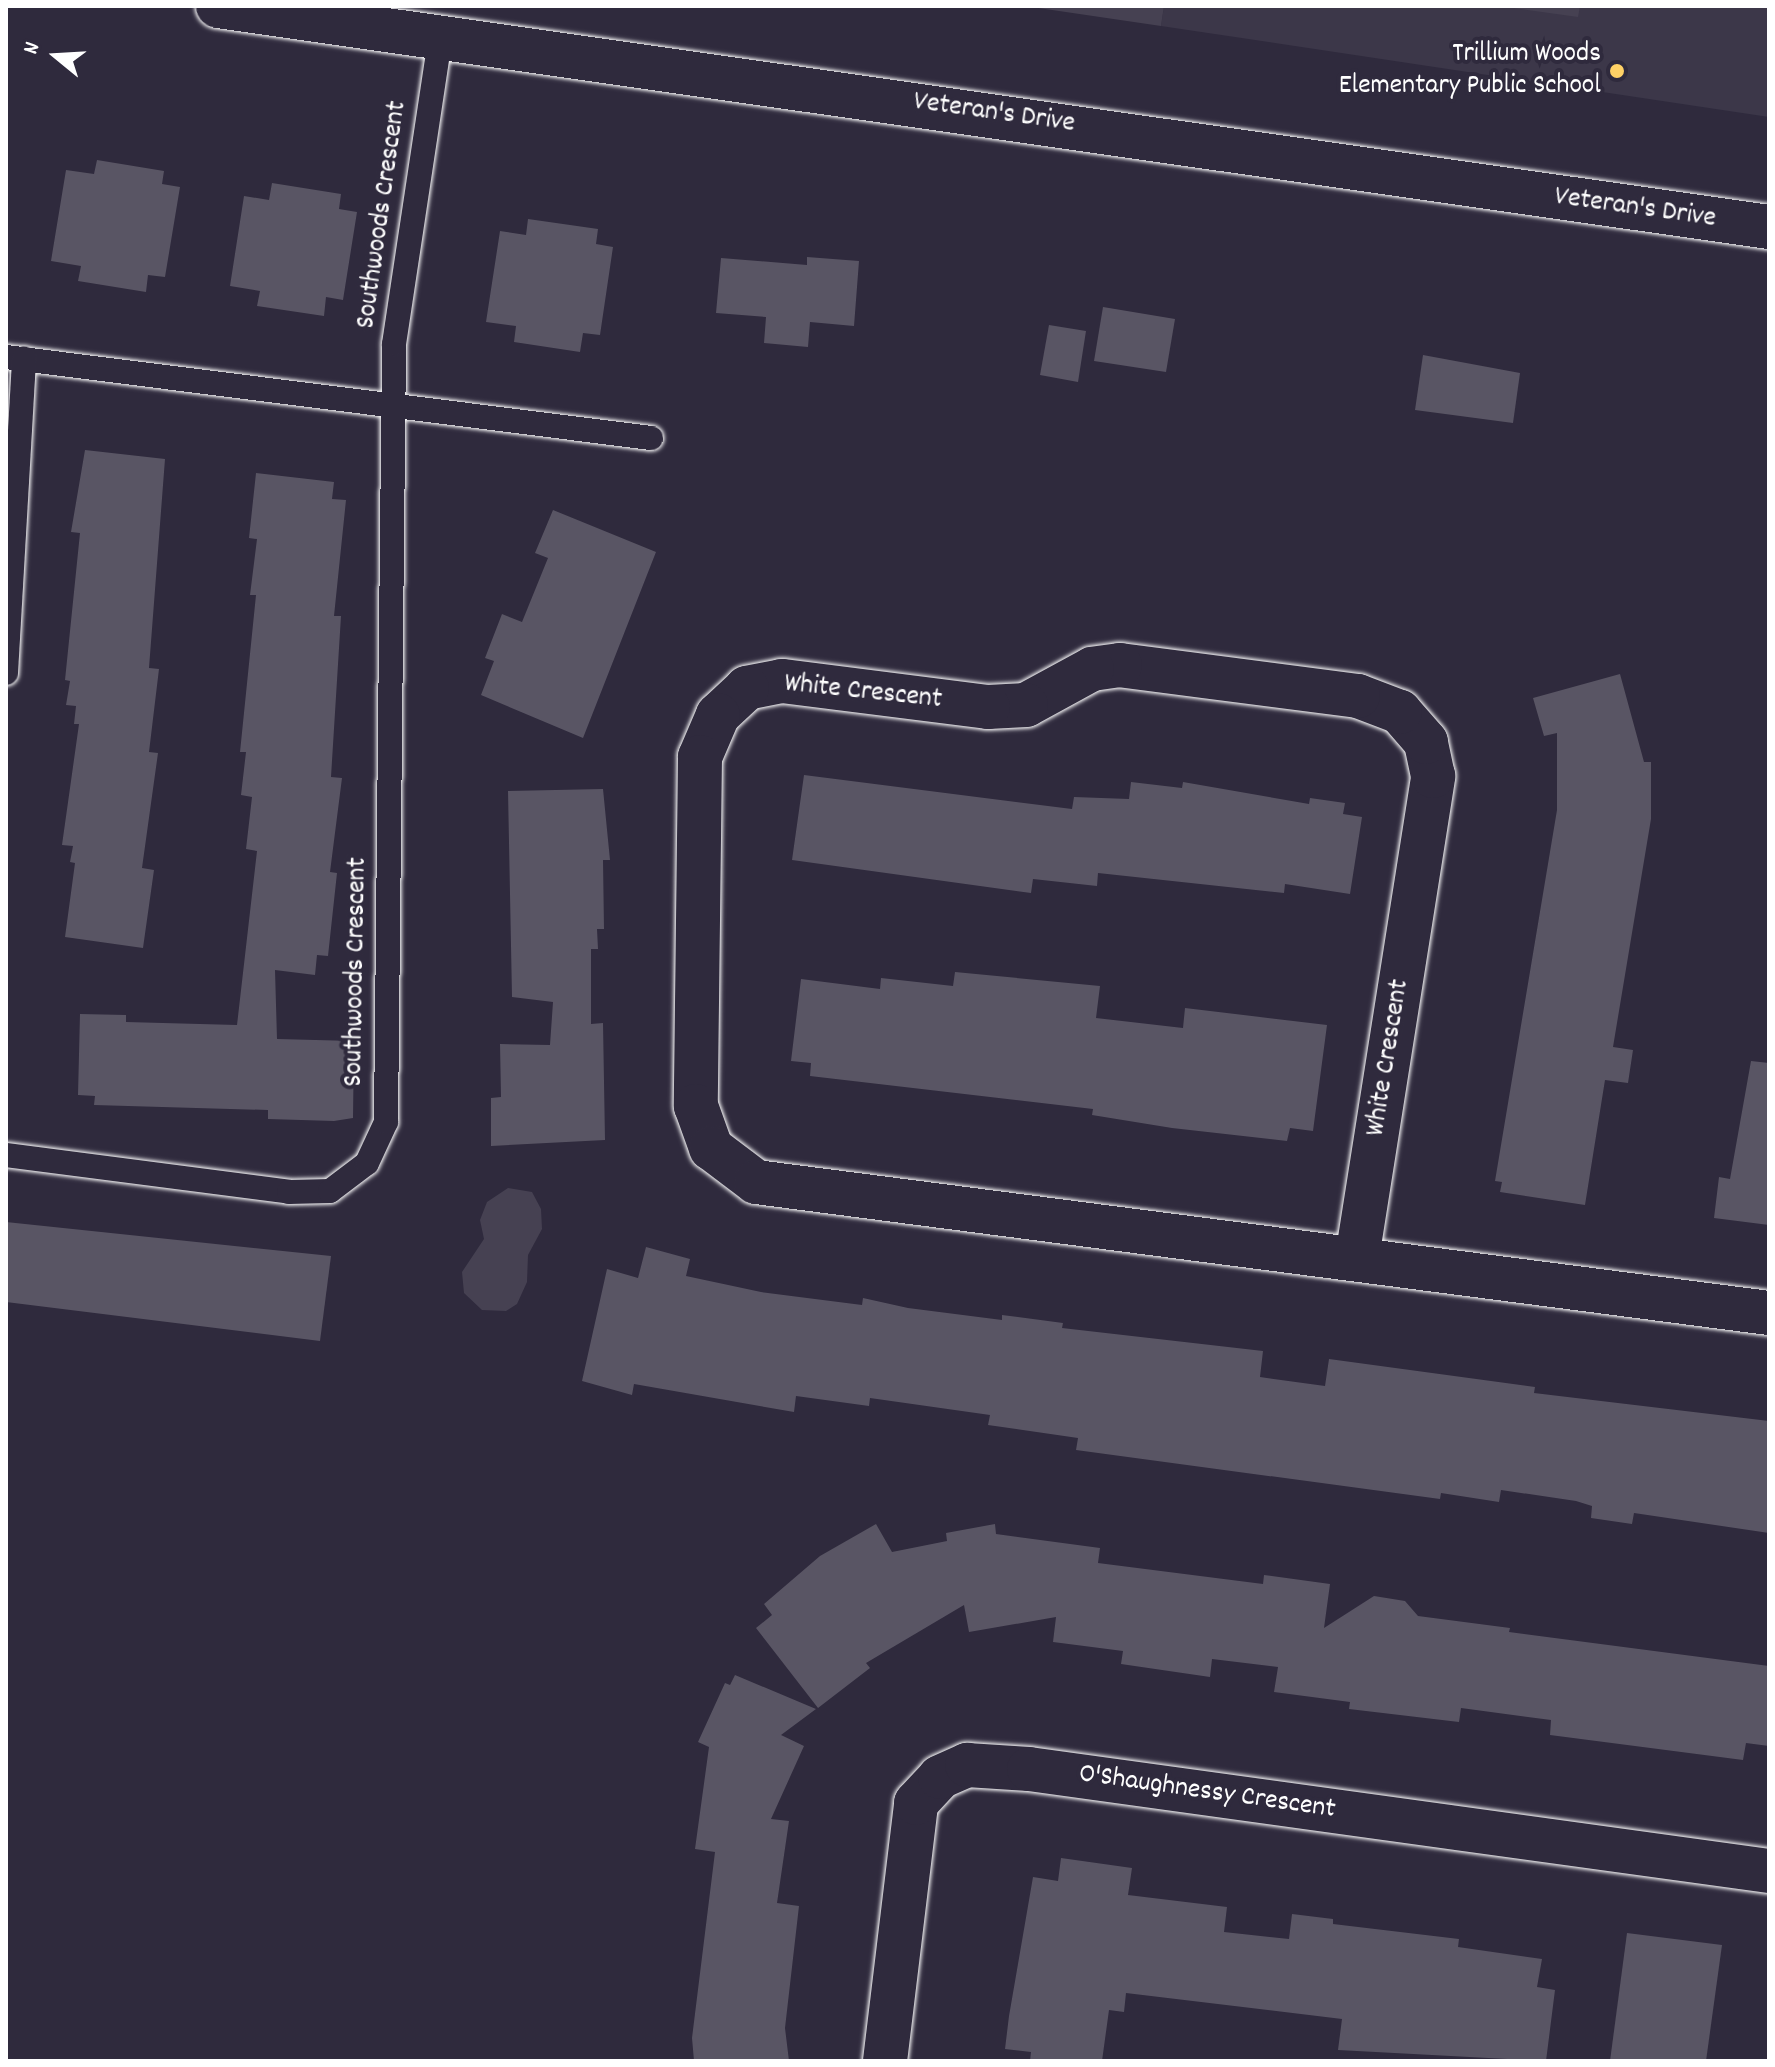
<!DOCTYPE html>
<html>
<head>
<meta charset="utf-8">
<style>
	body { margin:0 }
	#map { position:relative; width:1775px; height:2067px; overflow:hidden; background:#2f2a3d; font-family:Dekko,sans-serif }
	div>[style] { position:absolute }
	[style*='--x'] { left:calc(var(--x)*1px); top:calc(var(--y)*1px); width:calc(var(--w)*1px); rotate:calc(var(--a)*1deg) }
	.built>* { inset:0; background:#3c3749 }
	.green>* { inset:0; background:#464152 }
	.building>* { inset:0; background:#595564 }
	.roads { filter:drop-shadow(0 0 2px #fff) drop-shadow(0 0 2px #fff) }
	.service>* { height:24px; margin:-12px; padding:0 12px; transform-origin:12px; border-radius:12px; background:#2f2a3d }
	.minor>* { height:44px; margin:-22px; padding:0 22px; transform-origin:22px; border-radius:22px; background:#2f2a3d }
	.secondary>* { height:44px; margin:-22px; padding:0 22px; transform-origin:22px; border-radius:22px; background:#2f2a3d }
	.dots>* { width:22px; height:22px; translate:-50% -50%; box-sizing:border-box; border:4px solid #2f2a3d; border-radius:50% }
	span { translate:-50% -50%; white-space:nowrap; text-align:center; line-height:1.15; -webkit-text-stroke:8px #2f2a3d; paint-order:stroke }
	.poi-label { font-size:28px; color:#fff }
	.right { translate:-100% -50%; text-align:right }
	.street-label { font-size:28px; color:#fff }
	.frame { position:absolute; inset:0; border:8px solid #fff; pointer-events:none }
	.north { position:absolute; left:16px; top:16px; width:80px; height:80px; -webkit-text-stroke:6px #2f2a3d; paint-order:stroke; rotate:288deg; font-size:22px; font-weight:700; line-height:32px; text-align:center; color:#fff }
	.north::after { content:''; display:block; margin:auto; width:28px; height:36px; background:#fff; clip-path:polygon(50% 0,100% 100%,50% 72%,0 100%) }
</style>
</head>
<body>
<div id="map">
	<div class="built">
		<i style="clip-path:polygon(1164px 6px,1769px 6px,1769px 117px,1161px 26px)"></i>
	</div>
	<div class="green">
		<i style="clip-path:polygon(1025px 6px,1164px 6px,1161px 26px)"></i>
		<i style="clip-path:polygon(1500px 6px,1580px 6px,1578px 17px)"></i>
		<i style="clip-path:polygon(508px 1188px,532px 1192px,541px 1209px,542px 1229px,528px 1255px,527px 1282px,517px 1304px,506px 1311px,482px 1310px,464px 1293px,462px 1272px,484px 1239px,480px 1220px,487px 1202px)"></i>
	</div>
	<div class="building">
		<i style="clip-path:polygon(97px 160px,164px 171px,162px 184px,180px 187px,165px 277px,148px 275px,146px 292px,78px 281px,81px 266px,51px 261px,66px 170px,94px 174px)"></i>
		<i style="clip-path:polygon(272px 183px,341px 194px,339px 209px,357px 212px,343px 300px,326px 297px,324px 316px,257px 306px,260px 291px,230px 286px,244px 196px,269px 200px)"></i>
		<i style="clip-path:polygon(528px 219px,598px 229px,596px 244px,613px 247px,600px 335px,583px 333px,580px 352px,514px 342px,516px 326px,486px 322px,500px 231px,526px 235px)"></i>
		<i style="clip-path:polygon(807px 257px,859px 261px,854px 326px,810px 322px,808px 347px,764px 343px,766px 317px,716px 313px,721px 258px,807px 265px)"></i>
		<i style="clip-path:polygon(1103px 307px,1175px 319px,1166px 372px,1094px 361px)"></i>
		<i style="clip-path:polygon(1049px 325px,1086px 331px,1078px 382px,1040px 375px)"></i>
		<i style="clip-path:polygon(1423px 355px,1520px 373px,1513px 423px,1415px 410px)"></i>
		<i style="clip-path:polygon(85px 450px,165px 459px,149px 668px,159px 669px,149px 752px,158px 753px,142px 868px,154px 870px,143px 948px,65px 937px,75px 863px,70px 862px,73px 846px,62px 845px,79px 724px,74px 724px,76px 706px,66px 705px,70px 681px,65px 680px,80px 533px,71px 532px)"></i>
		<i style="clip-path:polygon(256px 473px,334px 482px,332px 499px,346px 500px,334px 616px,341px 616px,331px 777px,342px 778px,330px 872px,337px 873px,328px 956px,317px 955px,315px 975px,275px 970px,277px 1039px,354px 1041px,353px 1118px,334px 1121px,268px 1119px,268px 1110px,94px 1105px,95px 1096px,78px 1095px,80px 1014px,126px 1015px,126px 1022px,237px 1025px,257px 851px,246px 849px,252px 797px,241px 795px,246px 752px,240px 752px,256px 595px,250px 595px,257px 539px,249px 538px)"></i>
		<i style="clip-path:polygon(553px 510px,656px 552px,583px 738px,481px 695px,494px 661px,485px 658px,502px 614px,522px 622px,548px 558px,535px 553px)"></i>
		<i style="clip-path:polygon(1620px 674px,1644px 762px,1651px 762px,1651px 819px,1613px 1047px,1633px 1050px,1628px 1083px,1605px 1080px,1585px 1205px,1500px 1192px,1502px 1182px,1495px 1181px,1557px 810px,1557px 733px,1544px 736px,1533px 698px)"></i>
		<i style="clip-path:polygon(804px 775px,1072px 809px,1074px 797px,1129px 799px,1131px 782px,1182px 788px,1183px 782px,1309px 804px,1310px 798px,1345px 803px,1343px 814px,1362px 817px,1350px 894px,1285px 884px,1284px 893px,1098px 873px,1097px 886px,1033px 879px,1031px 893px,792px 860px)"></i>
		<i style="clip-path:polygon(603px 789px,610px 860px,603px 860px,604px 929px,597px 929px,598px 949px,591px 949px,591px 1024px,603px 1023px,605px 1140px,491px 1146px,491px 1098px,501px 1097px,500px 1044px,550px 1045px,553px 1002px,512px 997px,508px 791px)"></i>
		<i style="clip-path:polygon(955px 972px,1100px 986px,1096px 1018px,1183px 1028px,1185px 1008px,1327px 1025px,1313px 1131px,1290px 1128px,1287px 1141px,1172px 1128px,1092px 1115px,1093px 1109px,810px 1076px,811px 1063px,791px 1061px,801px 979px,880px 989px,881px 978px,953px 986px)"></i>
		<i style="clip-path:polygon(1751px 1061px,1769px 1063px,1769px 1225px,1714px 1218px,1719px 1177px,1730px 1179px)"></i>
		<i style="clip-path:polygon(6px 1222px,331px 1256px,320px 1341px,6px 1302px)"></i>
		<i style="clip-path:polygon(646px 1247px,690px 1259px,686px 1276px,761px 1292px,862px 1305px,863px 1298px,908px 1308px,1002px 1320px,1002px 1315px,1063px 1323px,1062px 1328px,1263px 1351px,1260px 1377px,1325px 1386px,1329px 1359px,1535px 1387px,1534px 1393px,1769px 1421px,1769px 1533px,1634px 1513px,1632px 1524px,1591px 1518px,1592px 1506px,1576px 1501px,1501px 1490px,1499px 1502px,1441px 1493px,1440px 1499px,1076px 1450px,1078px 1438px,988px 1425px,990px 1415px,870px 1398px,869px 1406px,796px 1396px,794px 1412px,634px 1384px,632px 1395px,582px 1381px,607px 1269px,638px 1278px)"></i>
		<i style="clip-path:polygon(876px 1524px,892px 1552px,947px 1541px,946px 1533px,995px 1524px,996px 1534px,1100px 1548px,1098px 1563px,1263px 1584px,1264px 1575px,1330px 1584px,1324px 1628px,1374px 1596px,1405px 1601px,1418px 1616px,1510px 1628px,1509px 1632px,1769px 1666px,1769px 1746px,1746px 1743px,1743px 1760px,1550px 1735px,1551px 1720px,1461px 1708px,1459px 1722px,1349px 1709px,1350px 1702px,1274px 1692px,1278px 1667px,1212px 1659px,1210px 1677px,1121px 1664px,1123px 1651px,1053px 1642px,1056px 1617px,969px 1632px,964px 1605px,866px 1663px,870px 1668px,818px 1708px,756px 1628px,772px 1615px,764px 1604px,820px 1556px)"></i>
		<i style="clip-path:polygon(735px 1675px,816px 1709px,781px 1735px,804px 1746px,771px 1819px,789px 1821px,777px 1903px,799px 1906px,785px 2028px,789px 2061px,694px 2061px,692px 2038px,715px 1852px,695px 1849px,709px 1747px,698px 1742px,725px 1683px,730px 1685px)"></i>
		<i style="clip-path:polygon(1061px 1858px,1132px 1868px,1128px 1895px,1227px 1907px,1224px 1932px,1289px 1939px,1292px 1914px,1333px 1919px,1333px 1924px,1459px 1939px,1458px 1947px,1542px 1959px,1537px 1987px,1555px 1990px,1546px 2061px,1338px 2050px,1342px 2019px,1126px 1993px,1124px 2012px,1109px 2010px,1102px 2061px,1030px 2061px,1031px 2052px,1005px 2049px,1009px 2016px,1033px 1877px,1058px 1881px)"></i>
		<i style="clip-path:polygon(1627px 1933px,1722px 1945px,1706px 2061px,1610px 2061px)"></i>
	</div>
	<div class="roads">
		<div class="service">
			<i style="--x:6;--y:357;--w:650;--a:7.16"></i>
			<i style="--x:6;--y:673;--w:315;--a:-86.7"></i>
			<i style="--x:6;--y:1155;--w:285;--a:7.4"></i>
			<i style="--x:289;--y:1192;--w:41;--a:-1.4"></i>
			<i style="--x:330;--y:1191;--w:46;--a:-37.1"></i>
			<i style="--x:367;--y:1163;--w:45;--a:-65.1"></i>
			<i style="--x:386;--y:1122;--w:778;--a:-89.41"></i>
			<i style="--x:394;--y:344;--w:314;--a:-81.4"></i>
		</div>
		<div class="minor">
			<i style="--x:1357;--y:1258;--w:488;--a:-81"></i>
			<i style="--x:1433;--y:776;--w:35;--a:-102"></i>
			<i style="--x:1426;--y:742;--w:40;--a:-131"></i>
			<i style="--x:1400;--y:712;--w:45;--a:-159.1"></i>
			<i style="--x:1358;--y:696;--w:240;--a:-172.6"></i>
			<i style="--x:1120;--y:665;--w:28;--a:172"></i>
			<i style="--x:1092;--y:669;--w:75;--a:151.4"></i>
			<i style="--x:1026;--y:705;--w:38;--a:177"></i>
			<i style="--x:988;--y:707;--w:208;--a:-172.8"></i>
			<i style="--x:782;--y:681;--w:36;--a:169"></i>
			<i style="--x:747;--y:688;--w:40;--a:137"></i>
			<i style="--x:718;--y:715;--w:46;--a:113.2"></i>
			<i style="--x:700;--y:757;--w:349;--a:90.7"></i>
			<i style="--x:696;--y:1106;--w:45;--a:70.3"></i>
			<i style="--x:711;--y:1148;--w:56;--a:37.1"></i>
			<i style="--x:756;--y:1182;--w:1021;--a:7.37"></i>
			<i style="--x:885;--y:2061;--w:260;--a:-83.1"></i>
			<i style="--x:916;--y:1803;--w:35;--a:-47"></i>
			<i style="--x:940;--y:1777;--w:30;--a:-24"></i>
			<i style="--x:967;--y:1765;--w:62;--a:3.7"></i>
			<i style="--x:1029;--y:1769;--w:747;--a:7.85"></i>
		</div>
		<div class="secondary">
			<i style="--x:218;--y:6;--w:1567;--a:8.11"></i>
		</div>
	</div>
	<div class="dots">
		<i style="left:1617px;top:71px;background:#ffd166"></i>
	</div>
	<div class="poi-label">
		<span class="right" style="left:1601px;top:71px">Trillium Woods<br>Elementary Public School</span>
	</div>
	<div class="street-label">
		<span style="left:994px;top:114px;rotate:8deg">Veteran's Drive</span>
		<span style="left:1635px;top:209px;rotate:8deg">Veteran's Drive</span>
		<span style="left:383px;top:215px;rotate:-82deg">Southwoods Crescent</span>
		<span style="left:863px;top:693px;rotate:6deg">White Crescent</span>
		<span style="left:357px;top:972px;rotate:-89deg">Southwoods Crescent</span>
		<span style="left:1389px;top:1058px;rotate:-81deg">White Crescent</span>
		<span style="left:1207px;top:1793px;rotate:8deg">O'Shaughnessy Crescent</span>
	</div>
	<div class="frame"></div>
	<div class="north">N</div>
</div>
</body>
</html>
